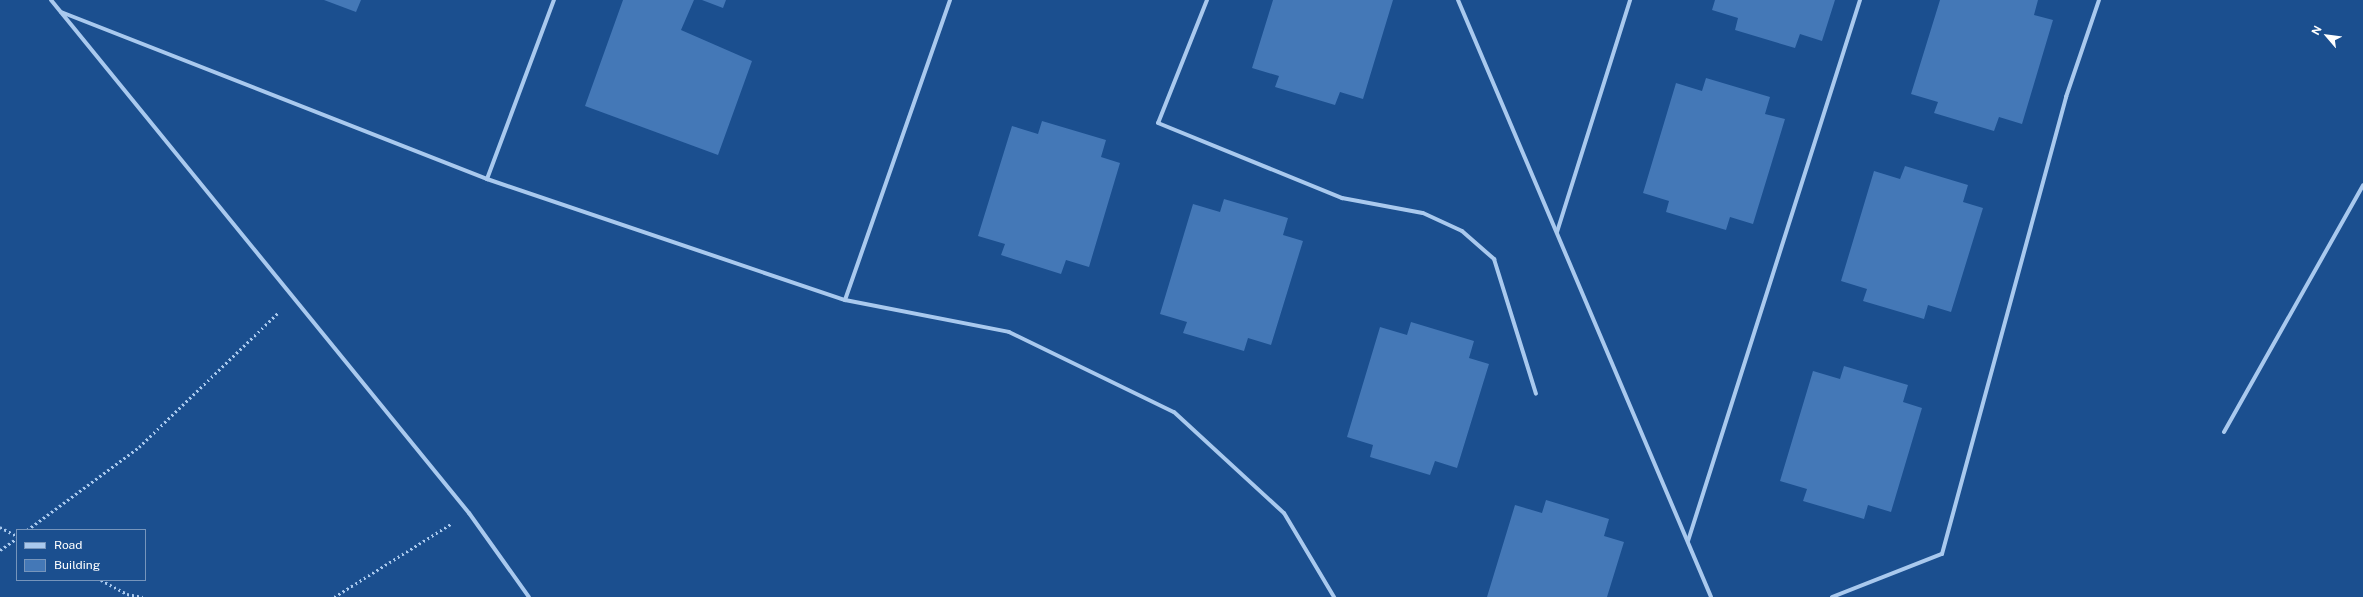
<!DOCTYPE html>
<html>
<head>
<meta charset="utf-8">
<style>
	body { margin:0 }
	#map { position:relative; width:2363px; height:597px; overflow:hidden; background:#1b4f8f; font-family:"Public Sans",sans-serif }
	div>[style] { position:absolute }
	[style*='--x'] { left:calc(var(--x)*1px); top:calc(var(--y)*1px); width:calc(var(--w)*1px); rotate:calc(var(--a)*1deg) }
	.building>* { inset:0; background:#4478b7 }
	.path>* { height:2.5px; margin-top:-1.25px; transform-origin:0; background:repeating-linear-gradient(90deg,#a9c9ee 0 2px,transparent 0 5px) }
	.street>* { height:4px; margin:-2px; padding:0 2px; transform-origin:2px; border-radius:2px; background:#a9c9ee }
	span { translate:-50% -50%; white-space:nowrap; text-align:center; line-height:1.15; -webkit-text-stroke:4px #1b4f8f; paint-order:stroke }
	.legend { position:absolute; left:16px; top:529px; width:130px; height:52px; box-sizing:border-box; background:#1b4f8f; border:1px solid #7695bc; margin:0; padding:5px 7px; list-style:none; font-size:12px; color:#fff }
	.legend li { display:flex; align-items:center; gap:8px; height:20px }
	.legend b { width:20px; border:1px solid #7695bc }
	.north { position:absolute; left:2307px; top:16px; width:40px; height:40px; -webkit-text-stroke:3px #1b4f8f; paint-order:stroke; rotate:298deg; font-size:11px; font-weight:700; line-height:16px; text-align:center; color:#fff }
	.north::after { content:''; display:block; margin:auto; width:14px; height:18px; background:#fff; clip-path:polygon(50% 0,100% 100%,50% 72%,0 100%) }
</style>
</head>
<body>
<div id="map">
	<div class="building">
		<i style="clip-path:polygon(324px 0,361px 0,356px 12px)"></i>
		<i style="clip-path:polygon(623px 0,694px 0,681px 30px,752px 61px,718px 155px,585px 106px)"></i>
		<i style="clip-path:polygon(702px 0,726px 0,723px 8px)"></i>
		<i style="clip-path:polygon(1273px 0,1393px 0,1363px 99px,1340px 92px,1335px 105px,1275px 87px,1279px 76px,1252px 68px)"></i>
		<i style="clip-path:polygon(1715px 0,1835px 0,1822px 41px,1800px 34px,1795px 48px,1735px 30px,1738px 18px,1712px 10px)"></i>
		<i style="clip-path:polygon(1940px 0,2038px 0,2034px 15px,2053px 20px,2022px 124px,1999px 117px,1994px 131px,1934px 113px,1938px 102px,1911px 94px)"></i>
		<i style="clip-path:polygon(1706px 78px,1770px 97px,1765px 114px,1785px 119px,1753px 224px,1730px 217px,1726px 230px,1666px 212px,1669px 201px,1643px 193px,1676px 83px,1702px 91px)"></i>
		<i style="clip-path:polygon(1042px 121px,1106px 140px,1101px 157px,1120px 163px,1089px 267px,1066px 260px,1061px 274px,1001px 255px,1005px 244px,978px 236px,1012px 126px,1038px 134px)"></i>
		<i style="clip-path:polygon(1905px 166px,1968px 185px,1963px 202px,1983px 208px,1951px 312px,1928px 305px,1924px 319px,1863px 301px,1867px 289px,1841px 281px,1874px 171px,1900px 179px)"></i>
		<i style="clip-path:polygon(1224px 199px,1288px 218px,1283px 235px,1303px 241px,1271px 345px,1248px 338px,1244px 351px,1183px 333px,1187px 322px,1160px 314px,1193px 204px,1220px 212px)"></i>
		<i style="clip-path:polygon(1411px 322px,1474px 341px,1469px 358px,1489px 364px,1457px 468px,1435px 461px,1430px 475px,1370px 457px,1373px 445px,1347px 437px,1380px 327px,1407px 335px)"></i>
		<i style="clip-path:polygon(1844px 366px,1908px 385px,1903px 402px,1922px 408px,1891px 512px,1868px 505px,1864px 519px,1803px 501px,1807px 489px,1780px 481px,1813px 371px,1840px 379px)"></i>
		<i style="clip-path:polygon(1546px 500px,1609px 519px,1604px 536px,1624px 542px,1607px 597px,1487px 597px,1515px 505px,1542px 513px)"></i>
	</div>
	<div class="path">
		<i style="--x:0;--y:527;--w:19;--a:28"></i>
		<i style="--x:27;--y:530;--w:139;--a:-36.5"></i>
		<i style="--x:139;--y:447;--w:194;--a:-44"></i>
		<i style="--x:0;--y:550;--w:21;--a:-35"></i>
		<i style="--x:101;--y:580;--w:30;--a:28"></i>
		<i style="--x:127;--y:594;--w:16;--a:11"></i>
		<i style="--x:334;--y:597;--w:138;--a:-32"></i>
	</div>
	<div class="street">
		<i style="--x:51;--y:0;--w:662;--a:50.83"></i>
		<i style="--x:469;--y:513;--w:103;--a:54.5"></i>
		<i style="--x:1207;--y:0;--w:132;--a:111.7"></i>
		<i style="--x:1158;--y:123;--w:199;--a:22.2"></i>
		<i style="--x:1342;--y:198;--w:82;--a:10.5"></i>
		<i style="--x:1423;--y:213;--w:43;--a:24.8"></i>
		<i style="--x:1462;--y:231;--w:43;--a:41.2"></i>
		<i style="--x:1494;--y:259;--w:141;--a:72.7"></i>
		<i style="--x:1458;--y:0;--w:648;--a:67.03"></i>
		<i style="--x:61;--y:12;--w:458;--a:21.4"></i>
		<i style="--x:487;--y:179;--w:378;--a:18.7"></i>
		<i style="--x:845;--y:300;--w:167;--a:11"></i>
		<i style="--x:1009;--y:332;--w:183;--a:25.9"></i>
		<i style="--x:1174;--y:412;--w:149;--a:42.6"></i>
		<i style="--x:1284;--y:513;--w:98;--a:59.2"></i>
		<i style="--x:487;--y:179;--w:191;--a:-69.5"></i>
		<i style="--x:1557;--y:232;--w:243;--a:-72.5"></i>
		<i style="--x:845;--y:300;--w:318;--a:-70.7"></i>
		<i style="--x:2224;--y:432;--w:283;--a:-60.6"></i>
		<i style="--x:1688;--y:541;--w:568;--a:-72.36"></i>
		<i style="--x:1832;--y:597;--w:118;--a:-21.4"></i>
		<i style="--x:1942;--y:554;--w:474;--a:-74.8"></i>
		<i style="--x:2066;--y:97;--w:102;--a:-71.2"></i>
	</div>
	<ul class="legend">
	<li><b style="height:5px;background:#a9c9ee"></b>Road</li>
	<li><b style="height:11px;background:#4478b7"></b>Building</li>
	</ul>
	<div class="north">N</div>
</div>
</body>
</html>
